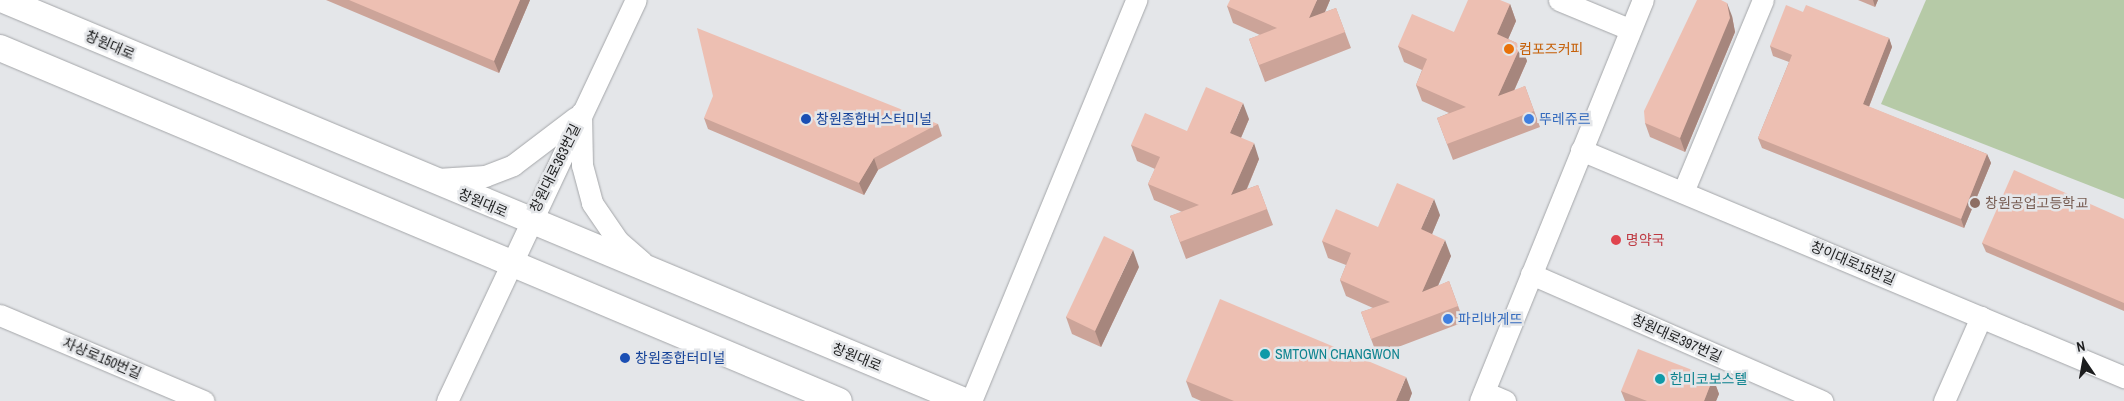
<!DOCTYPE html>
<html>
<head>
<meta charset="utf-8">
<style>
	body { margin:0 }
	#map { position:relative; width:2124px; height:401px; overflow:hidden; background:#e4e6e9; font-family:"Archivo Narrow","Noto Sans KR",sans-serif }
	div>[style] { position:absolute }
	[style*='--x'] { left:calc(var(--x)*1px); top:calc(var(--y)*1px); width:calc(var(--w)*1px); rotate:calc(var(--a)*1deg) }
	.green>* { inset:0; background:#b6caa7 }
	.roads { filter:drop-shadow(0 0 1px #a4a6a9) drop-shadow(0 0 1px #a4a6a9) }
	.minor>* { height:21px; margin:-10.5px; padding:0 10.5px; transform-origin:10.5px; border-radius:10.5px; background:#fff }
	.major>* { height:26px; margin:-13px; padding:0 13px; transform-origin:13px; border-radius:13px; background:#fff }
	.wall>* { inset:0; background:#cca499 }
	.shaded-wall>* { inset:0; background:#a6867d }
	.building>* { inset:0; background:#edbfb2 }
	.dots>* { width:14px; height:14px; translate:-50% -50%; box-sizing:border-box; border:2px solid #e4e6e9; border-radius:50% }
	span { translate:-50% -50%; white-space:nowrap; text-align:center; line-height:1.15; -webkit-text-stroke:5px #e4e6e9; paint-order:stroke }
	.street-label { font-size:14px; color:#1c1d1e }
	.food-label { font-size:14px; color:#c56008 }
	.left { translate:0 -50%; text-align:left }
	.transit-label { font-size:14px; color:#164399 }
	.shop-label { font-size:14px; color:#366cbe }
	.education-label { font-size:14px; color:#785e54 }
	.health-label { font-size:14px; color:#be3a42 }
	.culture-label { font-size:14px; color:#0d838f }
	.north { position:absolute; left:2059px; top:336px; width:50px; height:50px; -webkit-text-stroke:4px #e4e6e9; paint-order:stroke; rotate:348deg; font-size:14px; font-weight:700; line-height:20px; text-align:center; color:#1c1d1e }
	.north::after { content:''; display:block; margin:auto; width:18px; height:22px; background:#1c1d1e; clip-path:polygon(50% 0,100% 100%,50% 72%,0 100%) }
</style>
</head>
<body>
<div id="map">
	<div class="green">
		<i style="clip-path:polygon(1926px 0,2124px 0,2124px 199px,1881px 104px)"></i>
	</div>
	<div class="roads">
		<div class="minor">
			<i style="--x:1559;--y:0;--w:76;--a:22.5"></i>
			<i style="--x:581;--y:113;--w:52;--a:88.9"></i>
			<i style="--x:582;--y:165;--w:39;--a:75"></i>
			<i style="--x:592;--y:203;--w:46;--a:55.6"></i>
			<i style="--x:618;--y:241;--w:32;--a:41"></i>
			<i style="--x:1581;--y:150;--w:589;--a:22.69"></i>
			<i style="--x:437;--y:179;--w:48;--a:-3.6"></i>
			<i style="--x:485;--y:176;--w:30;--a:-21"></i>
			<i style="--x:513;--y:165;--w:78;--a:-37.2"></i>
			<i style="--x:1683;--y:192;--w:208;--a:-67.4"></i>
			<i style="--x:1531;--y:274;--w:318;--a:23.6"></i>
			<i style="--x:0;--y:315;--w:221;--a:22.9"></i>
			<i style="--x:1484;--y:392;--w:23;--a:23"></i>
			<i style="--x:447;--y:401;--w:443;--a:-64.8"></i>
			<i style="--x:971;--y:401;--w:434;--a:-67.6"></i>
			<i style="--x:1480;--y:401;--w:433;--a:-67.9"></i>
			<i style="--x:1944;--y:401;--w:92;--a:-66.2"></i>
		</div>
		<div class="major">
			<i style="--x:4;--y:0;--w:1040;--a:22.67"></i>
			<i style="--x:0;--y:48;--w:910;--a:22.82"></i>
		</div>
	</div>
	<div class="wall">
		<i style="clip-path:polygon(326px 0,530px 0,499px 73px)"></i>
		<i style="clip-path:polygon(1330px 0,1325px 12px,1336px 8px,1351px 48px,1265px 82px,1249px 39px,1260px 35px,1233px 23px,1227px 6px)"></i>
		<i style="clip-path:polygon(1858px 0,1878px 0,1875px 7px)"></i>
		<i style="clip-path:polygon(1510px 4px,1516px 21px,1508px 39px,1521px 45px,1527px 61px,1514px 91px,1525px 86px,1540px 127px,1453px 160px,1437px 118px,1449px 113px,1422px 101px,1416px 85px,1422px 70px,1404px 62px,1398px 46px,1454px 32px)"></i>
		<i style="clip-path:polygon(1803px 12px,1889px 38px,1892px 47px,1869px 107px,1987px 154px,1991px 163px,1964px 228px,1762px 148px,1758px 138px,1789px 62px,1773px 56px,1770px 46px)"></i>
		<i style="clip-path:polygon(1732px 16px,1735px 32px,1685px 152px,1650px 137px,1645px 123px)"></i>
		<i style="clip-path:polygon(704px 118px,938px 124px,942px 136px,878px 170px,864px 195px,708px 129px)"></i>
		<i style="clip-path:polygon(1249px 119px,1241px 138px,1259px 159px,1247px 189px,1258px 185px,1273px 225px,1186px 259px,1170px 216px,1182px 212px,1154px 200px,1148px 184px,1155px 169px,1137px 161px,1131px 145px)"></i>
		<i style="clip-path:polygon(1440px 215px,1432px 234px,1451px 256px,1438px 286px,1449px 281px,1464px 322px,1377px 355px,1361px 312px,1373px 308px,1346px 296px,1340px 280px,1346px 265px,1328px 258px,1322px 241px)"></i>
		<i style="clip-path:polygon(2124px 219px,2124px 311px,1986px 252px,1982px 243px)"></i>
		<i style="clip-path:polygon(1139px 267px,1101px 347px,1072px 334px,1066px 317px)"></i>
		<i style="clip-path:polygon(1713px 378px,1719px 394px,1716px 401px,1625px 401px,1621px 391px)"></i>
		<i style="clip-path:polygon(1186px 381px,1412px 393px,1409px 401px,1201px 401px,1192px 397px)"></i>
	</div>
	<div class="shaded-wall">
		<i style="clip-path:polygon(520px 0,530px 0,499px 73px,494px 61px)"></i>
		<i style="clip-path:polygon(1317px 0,1330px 0,1315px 35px,1309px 18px)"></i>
		<i style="clip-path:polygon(1873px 0,1878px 0,1875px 7px)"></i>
		<i style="clip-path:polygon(1727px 3px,1732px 16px,1735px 32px,1685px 152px,1680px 138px)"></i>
		<i style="clip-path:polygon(1510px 4px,1516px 21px,1503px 51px,1497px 34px)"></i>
		<i style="clip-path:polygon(1889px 38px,1892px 47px,1866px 114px,1863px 104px)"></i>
		<i style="clip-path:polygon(1521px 45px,1527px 61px,1504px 113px,1498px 96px)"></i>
		<i style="clip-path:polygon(1243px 103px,1249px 119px,1236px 149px,1230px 133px)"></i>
		<i style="clip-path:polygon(1254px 143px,1259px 159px,1237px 212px,1231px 195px)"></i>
		<i style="clip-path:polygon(1987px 154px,1991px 163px,1964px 228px,1961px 219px)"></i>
		<i style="clip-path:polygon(874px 158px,878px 170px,864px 195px,859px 183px)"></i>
		<i style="clip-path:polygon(1434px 199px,1440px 215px,1427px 246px,1421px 229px)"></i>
		<i style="clip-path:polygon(1445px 240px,1451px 256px,1428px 308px,1422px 292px)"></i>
		<i style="clip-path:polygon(1133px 250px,1139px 267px,1101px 347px,1095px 331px)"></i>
		<i style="clip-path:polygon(1406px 377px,1412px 393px,1409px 401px,1396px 401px)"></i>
		<i style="clip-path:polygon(1713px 378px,1719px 394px,1716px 401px,1704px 401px)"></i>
	</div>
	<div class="building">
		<i style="clip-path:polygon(349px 0,520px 0,494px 61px)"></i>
		<i style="clip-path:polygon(1230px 0,1317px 0,1309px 18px,1336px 8px,1345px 32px,1259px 65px,1249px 39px,1277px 28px,1227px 6px)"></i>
		<i style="clip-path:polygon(1468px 0,1500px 0,1510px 4px,1497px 34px,1521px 45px,1498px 96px,1525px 86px,1534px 111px,1447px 144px,1437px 118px,1466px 107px,1416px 85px,1427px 59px,1398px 46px,1412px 14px,1454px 32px)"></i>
		<i style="clip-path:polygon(1697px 0,1721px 0,1727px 3px,1730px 18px,1680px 138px,1645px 123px,1644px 111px)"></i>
		<i style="clip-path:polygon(1786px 5px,1803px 12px,1806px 5px,1889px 38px,1863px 104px,1987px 154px,1961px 219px,1758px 138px,1792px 55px,1770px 46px)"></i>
		<i style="clip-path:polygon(697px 28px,938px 124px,874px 158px,859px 183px,704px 118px,713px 96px)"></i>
		<i style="clip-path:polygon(1206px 87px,1243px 103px,1230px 133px,1254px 143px,1231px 195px,1258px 185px,1267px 209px,1180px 242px,1170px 216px,1199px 205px,1148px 184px,1160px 157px,1131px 145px,1145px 113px,1187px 131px)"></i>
		<i style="clip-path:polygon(2014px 170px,2124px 219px,2124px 303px,1982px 243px)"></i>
		<i style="clip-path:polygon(1397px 183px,1434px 199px,1421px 229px,1445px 240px,1422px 292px,1449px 281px,1458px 306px,1371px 339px,1361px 312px,1390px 302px,1340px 280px,1351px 253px,1322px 241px,1336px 209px,1378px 227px)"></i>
		<i style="clip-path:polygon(1104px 236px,1133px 250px,1095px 331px,1066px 317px)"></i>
		<i style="clip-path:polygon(1220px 299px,1406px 377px,1396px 401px,1234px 401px,1186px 381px)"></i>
		<i style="clip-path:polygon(1638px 349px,1713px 378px,1704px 401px,1647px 401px,1621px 391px)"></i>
	</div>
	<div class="dots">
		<i style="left:1509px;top:49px;background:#e8710a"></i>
		<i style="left:806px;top:119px;background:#1a4fb4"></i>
		<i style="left:1529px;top:119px;background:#3f7fe0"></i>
		<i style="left:1975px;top:203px;background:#8d6e63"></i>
		<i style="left:1616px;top:240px;background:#e0444e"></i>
		<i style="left:1448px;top:319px;background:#3f7fe0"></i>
		<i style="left:1265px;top:354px;background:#0f9aa8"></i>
		<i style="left:625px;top:358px;background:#1a4fb4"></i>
		<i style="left:1660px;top:379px;background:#0f9aa8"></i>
	</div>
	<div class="street-label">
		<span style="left:110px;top:45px;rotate:23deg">창원대로</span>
		<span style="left:555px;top:168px;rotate:-64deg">창원대로363번길</span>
		<span style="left:483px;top:203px;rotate:23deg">창원대로</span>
		<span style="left:1853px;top:263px;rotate:23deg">창이대로15번길</span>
		<span style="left:1677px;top:338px;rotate:24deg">창원대로397번길</span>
		<span style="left:857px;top:357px;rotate:22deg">창원대로</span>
		<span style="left:102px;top:358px;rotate:23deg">차상로150번길</span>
	</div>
	<div class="food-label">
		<span class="left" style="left:1519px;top:49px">컴포즈커피</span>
	</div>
	<div class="transit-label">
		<span class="left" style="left:816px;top:119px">창원종합버스터미널</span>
		<span class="left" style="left:635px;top:358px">창원종합터미널</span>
	</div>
	<div class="shop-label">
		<span class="left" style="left:1539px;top:119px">뚜레쥬르</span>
		<span class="left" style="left:1458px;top:319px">파리바게뜨</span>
	</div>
	<div class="education-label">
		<span class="left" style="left:1985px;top:203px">창원공업고등학교</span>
	</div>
	<div class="health-label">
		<span class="left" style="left:1626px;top:240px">명약국</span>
	</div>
	<div class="culture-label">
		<span class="left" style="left:1275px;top:354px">SMTOWN CHANGWON</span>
		<span class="left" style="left:1670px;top:379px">한미코보스텔</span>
	</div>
	<div class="north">N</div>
</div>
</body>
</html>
